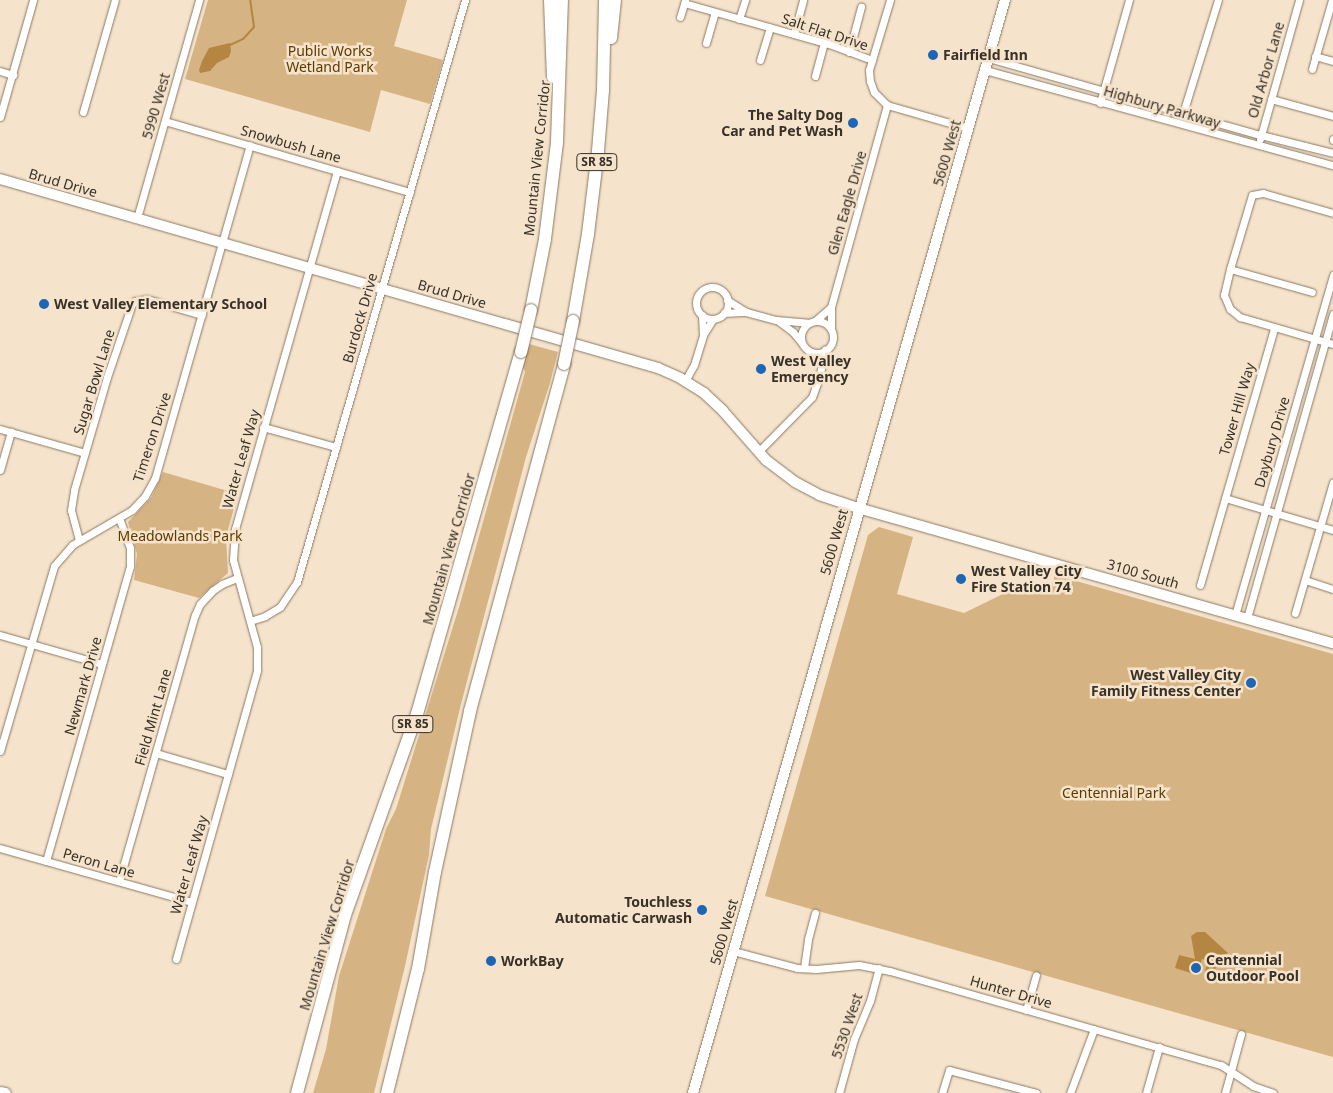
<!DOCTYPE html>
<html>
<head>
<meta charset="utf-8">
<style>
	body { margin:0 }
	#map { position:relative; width:1333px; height:1093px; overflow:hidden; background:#f6e3cb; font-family:"Noto Sans",sans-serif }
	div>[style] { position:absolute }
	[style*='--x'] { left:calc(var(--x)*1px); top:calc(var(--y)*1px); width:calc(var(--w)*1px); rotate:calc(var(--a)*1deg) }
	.green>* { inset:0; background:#d6b383 }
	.water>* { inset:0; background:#b58641 }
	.stream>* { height:2px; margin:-1px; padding:0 1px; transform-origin:1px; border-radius:1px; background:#b58641 }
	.roads { filter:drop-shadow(0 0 1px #897963) drop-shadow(0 0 1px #897963) }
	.street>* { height:7px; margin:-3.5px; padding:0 3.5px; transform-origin:3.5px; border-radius:3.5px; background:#fff }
	.street>.ring { margin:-3.5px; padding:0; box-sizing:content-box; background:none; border:7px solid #fff; border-radius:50% }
	.secondary>* { height:10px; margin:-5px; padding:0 5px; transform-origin:5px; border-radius:5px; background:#fff }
	.primary>* { height:11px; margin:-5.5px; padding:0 5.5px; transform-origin:5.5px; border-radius:5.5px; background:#fff }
	.highway>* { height:12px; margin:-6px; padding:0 6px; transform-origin:6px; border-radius:6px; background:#fff }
	.bridges { filter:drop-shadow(0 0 1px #897963) drop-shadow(0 0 1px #897963) }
	.highway-bridge>* { height:12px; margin:-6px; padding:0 6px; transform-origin:6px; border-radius:6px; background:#fff }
	.dots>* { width:14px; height:14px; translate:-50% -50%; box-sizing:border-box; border:2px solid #f6e3cb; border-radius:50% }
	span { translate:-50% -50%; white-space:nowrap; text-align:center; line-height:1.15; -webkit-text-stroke:5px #f6e3cb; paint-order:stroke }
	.shield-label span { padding:1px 4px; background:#f6e3cb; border:1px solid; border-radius:4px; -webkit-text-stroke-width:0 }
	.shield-label { font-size:12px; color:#383128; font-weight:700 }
	.street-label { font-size:14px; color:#383128 }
	.park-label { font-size:14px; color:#5a3a00 }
	.poi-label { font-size:14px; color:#383128; font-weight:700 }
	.left { translate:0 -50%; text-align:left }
	.right { translate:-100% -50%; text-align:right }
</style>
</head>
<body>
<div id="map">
	<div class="green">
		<i style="clip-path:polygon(208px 0,407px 0,394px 46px,443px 60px,430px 104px,381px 90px,370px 132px,185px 79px)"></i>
		<i style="clip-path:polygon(529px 344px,558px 352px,550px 383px,526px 457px,461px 704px,431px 829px,429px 855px,405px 966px,374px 1093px,313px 1093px,326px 1049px,339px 976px,386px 829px,396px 809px,460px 604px,525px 372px,523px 366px)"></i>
		<i style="clip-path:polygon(163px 472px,238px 494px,226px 537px,228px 573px,199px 598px,134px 580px,137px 554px,128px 522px,151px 498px)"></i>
		<i style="clip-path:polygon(879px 527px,913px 537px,897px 594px,964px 613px,1007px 592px,1049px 594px,1055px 575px,1333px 654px,1333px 1057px,765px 896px,868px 535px)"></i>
	</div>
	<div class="water">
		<i style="clip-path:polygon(230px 43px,231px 51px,229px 57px,217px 63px,210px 71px,200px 73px,199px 70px,202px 61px,209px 48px)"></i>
		<i style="clip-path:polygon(1197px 932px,1205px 932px,1228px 953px,1218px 959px,1214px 974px,1205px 971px,1208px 961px,1202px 959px,1197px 975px,1175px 968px,1179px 955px,1195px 959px,1191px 936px)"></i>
	</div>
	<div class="stream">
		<i style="--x:230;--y:45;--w:14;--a:-25"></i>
		<i style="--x:243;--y:39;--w:16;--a:-47"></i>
		<i style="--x:254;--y:27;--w:27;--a:-98"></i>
	</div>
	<div class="roads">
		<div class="street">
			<i style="--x:890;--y:0;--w:73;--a:106.7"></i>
			<i style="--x:869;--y:70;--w:11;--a:85"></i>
			<i style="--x:870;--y:81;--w:12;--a:70"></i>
			<i style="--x:874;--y:92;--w:18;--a:45"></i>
			<i style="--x:887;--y:105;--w:84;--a:15.9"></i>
			<i style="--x:684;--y:3;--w:151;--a:15.8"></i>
			<i style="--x:829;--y:44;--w:46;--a:20.4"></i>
			<i style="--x:680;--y:17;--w:17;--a:-73"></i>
			<i style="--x:739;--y:19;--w:20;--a:-72"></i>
			<i style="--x:794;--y:34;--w:35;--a:-75"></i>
			<i style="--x:706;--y:43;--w:32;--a:-74"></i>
			<i style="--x:849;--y:52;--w:47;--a:-75.1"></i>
			<i style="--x:1315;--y:56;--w:19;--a:16"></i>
			<i style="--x:988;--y:58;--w:284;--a:15.8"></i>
			<i style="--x:1261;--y:135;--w:74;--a:14"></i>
			<i style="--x:760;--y:60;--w:34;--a:-73"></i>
			<i style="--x:1312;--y:69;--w:72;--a:-73.8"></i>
			<i style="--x:985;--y:70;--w:361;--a:15.3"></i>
			<i style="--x:0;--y:71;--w:14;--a:17"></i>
			<i style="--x:815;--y:76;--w:35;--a:-75"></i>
			<i style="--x:1271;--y:99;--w:64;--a:15.3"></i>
			<i style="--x:1100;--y:103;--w:107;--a:-74.3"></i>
			<i style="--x:83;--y:112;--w:116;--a:-74.1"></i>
			<i style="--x:1183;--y:113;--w:118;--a:-72.8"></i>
			<i style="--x:0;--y:117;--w:122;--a:-74.2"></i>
			<i style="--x:165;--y:121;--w:255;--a:16.2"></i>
			<i style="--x:1260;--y:139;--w:144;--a:-74.3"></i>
			<i style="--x:1333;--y:140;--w:1;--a:-90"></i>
			<i style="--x:1333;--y:213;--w:73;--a:-164.1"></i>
			<i style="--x:1263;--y:193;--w:11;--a:170"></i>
			<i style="--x:1252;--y:195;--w:77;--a:106.6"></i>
			<i style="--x:1230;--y:269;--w:27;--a:103"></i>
			<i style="--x:1224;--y:295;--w:15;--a:67"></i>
			<i style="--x:1230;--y:309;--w:13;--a:39"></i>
			<i style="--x:1240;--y:317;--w:97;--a:16.2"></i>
			<i style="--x:137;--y:218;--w:227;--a:-74.1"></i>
			<i style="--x:1230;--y:269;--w:85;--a:15.7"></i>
			<i class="ring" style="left:696px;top:287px;width:25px;height:25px"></i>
			<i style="--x:727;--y:300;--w:22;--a:32"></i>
			<i style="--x:724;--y:313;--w:22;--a:-3"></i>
			<i style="--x:746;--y:312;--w:31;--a:15"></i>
			<i style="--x:776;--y:320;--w:32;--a:5"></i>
			<i style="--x:777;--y:320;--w:20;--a:37"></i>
			<i style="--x:793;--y:332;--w:14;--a:51"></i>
			<i style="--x:815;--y:321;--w:21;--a:-41"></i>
			<i class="ring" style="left:801px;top:321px;width:25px;height:25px"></i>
			<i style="--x:831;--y:329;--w:22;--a:-90"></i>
			<i style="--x:831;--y:307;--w:210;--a:-74.5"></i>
			<i style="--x:703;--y:335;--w:19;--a:-58"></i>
			<i style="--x:685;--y:381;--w:18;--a:-61"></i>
			<i style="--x:694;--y:365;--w:31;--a:-73"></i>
			<i style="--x:703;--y:335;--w:20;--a:-93"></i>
			<i style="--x:263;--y:427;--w:76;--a:15.3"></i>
			<i style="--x:0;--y:429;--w:88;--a:15.8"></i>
			<i style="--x:758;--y:452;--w:77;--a:-45.5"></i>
			<i style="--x:812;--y:397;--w:20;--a:-70"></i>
			<i style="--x:819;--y:378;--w:29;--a:-78"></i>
			<i style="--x:0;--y:470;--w:40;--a:-74"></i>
			<i style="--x:1225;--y:498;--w:113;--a:16.5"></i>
			<i style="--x:79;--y:540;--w:31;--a:-105"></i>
			<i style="--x:71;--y:510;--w:20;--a:-81"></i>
			<i style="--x:74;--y:490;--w:118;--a:-73.7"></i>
			<i style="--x:107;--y:377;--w:77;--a:-71.1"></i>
			<i style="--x:132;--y:304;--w:4;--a:-45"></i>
			<i style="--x:135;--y:301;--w:12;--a:-9"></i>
			<i style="--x:147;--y:299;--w:57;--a:16.2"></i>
			<i style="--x:1305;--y:580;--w:29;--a:18"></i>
			<i style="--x:1200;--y:585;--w:267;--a:-73.9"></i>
			<i style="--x:1295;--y:613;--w:136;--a:-73.8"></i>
			<i style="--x:1235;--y:615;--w:354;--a:-73.9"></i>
			<i style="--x:1247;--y:618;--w:316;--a:-74.2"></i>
			<i style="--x:250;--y:621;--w:16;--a:-18"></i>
			<i style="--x:265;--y:616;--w:17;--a:-31"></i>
			<i style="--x:280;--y:607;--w:30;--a:-56"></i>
			<i style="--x:297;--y:582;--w:606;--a:-73.9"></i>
			<i style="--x:0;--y:635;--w:106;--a:15.9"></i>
			<i style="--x:0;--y:751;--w:193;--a:-73.7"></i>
			<i style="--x:54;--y:566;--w:28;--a:-49"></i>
			<i style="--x:72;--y:545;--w:69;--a:-30.3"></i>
			<i style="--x:132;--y:510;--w:19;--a:-47"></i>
			<i style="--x:145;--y:496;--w:21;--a:-61"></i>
			<i style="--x:155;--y:478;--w:346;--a:-74.1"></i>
			<i style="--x:156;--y:753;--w:75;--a:16.3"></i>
			<i style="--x:0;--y:848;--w:199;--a:15.7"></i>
			<i style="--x:46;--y:861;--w:307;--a:-74.1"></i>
			<i style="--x:130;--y:566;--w:18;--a:-90"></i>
			<i style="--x:130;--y:548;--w:32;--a:-110"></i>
			<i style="--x:119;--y:881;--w:277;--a:-74.1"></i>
			<i style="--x:195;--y:615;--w:12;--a:-66"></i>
			<i style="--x:200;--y:604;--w:18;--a:-47"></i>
			<i style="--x:212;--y:591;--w:12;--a:-35"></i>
			<i style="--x:222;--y:584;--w:16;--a:-22"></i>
			<i style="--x:733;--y:951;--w:66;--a:14.9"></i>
			<i style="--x:797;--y:968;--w:19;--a:3"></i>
			<i style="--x:816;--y:969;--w:43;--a:-5.3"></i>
			<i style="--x:859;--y:965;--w:32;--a:11"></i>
			<i style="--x:890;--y:971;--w:344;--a:15.9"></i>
			<i style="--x:1221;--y:1065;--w:38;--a:33"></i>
			<i style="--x:1253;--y:1086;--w:21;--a:19"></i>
			<i style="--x:176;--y:959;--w:300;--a:-74.3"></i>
			<i style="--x:257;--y:670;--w:23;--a:-90"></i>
			<i style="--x:257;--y:647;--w:90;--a:-105.4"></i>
			<i style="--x:233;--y:560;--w:31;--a:-86"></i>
			<i style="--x:235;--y:529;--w:372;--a:-74.1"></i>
			<i style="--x:804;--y:968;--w:29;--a:-82"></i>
			<i style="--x:808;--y:939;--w:27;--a:-75"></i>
			<i style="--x:1026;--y:1010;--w:36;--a:-74"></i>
			<i style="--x:839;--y:1093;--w:56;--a:-74.5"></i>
			<i style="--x:854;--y:1039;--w:41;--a:-67.2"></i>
			<i style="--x:870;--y:1001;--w:34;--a:-75"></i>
			<i style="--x:942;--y:1093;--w:24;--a:-73"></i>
			<i style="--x:949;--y:1070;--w:90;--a:14.8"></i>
			<i style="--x:1070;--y:1093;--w:68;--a:-69.4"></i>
			<i style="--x:1146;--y:1093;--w:48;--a:-74.2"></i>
			<i style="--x:1225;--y:1093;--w:61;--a:-74.8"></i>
		</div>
		<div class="secondary">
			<i style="--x:0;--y:179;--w:685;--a:16.03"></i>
			<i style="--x:658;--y:368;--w:24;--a:24"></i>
			<i style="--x:680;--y:378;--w:28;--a:32"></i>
			<i style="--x:704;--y:393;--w:26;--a:43"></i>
			<i style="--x:723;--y:411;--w:65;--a:48.7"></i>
			<i style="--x:766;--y:460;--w:36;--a:37"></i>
			<i style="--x:795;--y:482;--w:27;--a:28"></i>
			<i style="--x:819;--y:495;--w:41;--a:18.4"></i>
			<i style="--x:858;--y:508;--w:494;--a:15.9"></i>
			<i style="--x:693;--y:1093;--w:1137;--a:-74.07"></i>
		</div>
		<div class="primary">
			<i style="--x:0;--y:1092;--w:5;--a:11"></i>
		</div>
		<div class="highway">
			<i style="--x:550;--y:0;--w:77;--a:87.8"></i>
			<i style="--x:611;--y:38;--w:38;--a:-84"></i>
			<i style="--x:531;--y:310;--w:72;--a:-78.8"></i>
			<i style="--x:545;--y:239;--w:98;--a:-82.9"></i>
			<i style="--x:557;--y:142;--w:142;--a:-88"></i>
			<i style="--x:573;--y:321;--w:88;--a:-80.2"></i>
			<i style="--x:588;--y:234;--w:84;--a:-83.1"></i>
			<i style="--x:598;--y:151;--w:61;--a:-85.3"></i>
			<i style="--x:603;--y:90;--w:90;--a:-88.7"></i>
			<i style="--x:297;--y:1093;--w:184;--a:-74.9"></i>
			<i style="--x:345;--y:915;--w:214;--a:-70.3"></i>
			<i style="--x:417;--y:714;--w:377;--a:-74"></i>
			<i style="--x:387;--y:1093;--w:128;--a:-76"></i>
			<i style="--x:418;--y:969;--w:98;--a:-80.1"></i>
			<i style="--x:435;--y:872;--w:165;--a:-77.7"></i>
			<i style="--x:470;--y:711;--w:360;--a:-74.8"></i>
		</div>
	</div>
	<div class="bridges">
		<div class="highway-bridge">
			<i style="--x:521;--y:352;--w:43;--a:-76.6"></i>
			<i style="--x:564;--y:364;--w:44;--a:-78.2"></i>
		</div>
	</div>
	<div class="dots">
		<i style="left:933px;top:55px;background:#1d65b5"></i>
		<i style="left:853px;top:123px;background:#1d65b5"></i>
		<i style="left:44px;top:304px;background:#1d65b5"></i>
		<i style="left:761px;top:369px;background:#1d65b5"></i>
		<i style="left:961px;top:579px;background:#1d65b5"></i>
		<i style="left:1251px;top:683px;background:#1d65b5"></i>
		<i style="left:702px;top:910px;background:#1d65b5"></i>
		<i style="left:491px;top:961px;background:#1d65b5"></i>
		<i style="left:1196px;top:968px;background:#1d65b5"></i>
	</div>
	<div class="shield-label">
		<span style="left:597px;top:162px">SR 85</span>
		<span style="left:413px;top:724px">SR 85</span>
	</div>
	<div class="street-label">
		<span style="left:825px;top:32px;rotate:18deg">Salt Flat Drive</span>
		<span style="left:1266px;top:70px;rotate:-74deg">Old Arbor Lane</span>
		<span style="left:156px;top:106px;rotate:-74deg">5990 West</span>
		<span style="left:1162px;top:107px;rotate:16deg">Highbury Parkway</span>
		<span style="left:291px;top:144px;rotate:16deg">Snowbush Lane</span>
		<span style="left:947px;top:153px;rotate:-74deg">5600 West</span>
		<span style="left:537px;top:158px;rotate:-84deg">Mountain View Corridor</span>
		<span style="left:63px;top:183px;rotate:16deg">Brud Drive</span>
		<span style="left:847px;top:203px;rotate:-74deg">Glen Eagle Drive</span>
		<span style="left:452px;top:294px;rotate:16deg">Brud Drive</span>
		<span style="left:360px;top:318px;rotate:-74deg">Burdock Drive</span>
		<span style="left:94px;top:382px;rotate:-73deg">Sugar Bowl Lane</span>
		<span style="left:1237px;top:409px;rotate:-74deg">Tower Hill Way</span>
		<span style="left:152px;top:437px;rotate:-72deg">Timeron Drive</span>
		<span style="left:1272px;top:442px;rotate:-74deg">Daybury Drive</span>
		<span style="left:241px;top:459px;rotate:-74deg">Water Leaf Way</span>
		<span style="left:834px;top:542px;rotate:-74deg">5600 West</span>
		<span style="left:449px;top:549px;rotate:-74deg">Mountain View Corridor</span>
		<span style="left:1143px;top:574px;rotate:16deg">3100 South</span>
		<span style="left:83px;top:686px;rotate:-74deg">Newmark Drive</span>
		<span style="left:153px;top:717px;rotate:-74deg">Field Mint Lane</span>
		<span style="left:99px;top:863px;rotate:16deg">Peron Lane</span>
		<span style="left:189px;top:865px;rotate:-74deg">Water Leaf Way</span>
		<span style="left:724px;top:932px;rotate:-74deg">5600 West</span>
		<span style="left:327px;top:935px;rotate:-73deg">Mountain View Corridor</span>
		<span style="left:1011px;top:992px;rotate:16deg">Hunter Drive</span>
		<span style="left:847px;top:1026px;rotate:-71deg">5530 West</span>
	</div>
	<div class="park-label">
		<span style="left:330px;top:59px">Public Works<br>Wetland Park</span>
		<span style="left:180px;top:536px">Meadowlands Park</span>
		<span style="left:1114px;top:793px">Centennial Park</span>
	</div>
	<div class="poi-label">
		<span class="left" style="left:943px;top:55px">Fairfield Inn</span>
		<span class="right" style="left:843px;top:123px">The Salty Dog<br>Car and Pet Wash</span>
		<span class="left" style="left:54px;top:304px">West Valley Elementary School</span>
		<span class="left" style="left:771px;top:369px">West Valley<br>Emergency</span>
		<span class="left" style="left:971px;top:579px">West Valley City<br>Fire Station 74</span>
		<span class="right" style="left:1241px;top:683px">West Valley City<br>Family Fitness Center</span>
		<span class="right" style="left:692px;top:910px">Touchless<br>Automatic Carwash</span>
		<span class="left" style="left:1206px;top:968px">Centennial<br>Outdoor Pool</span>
		<span class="left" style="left:501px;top:961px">WorkBay</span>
	</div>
</div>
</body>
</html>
